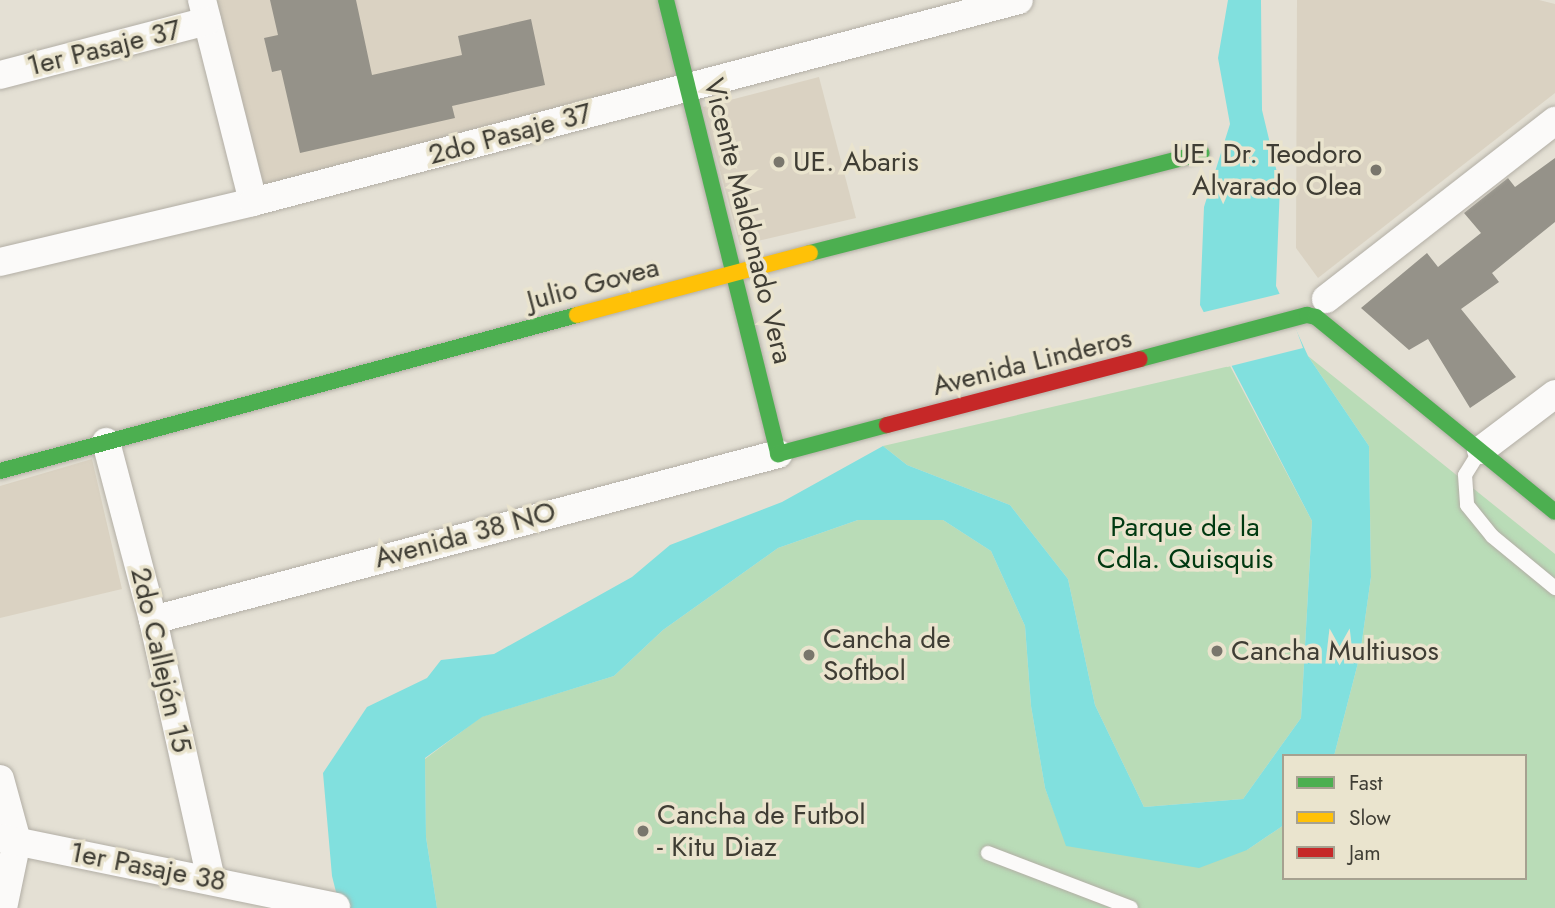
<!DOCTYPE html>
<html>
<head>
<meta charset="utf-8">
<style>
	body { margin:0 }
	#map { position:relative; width:1555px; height:908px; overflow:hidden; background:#e4e0d4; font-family:Jost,sans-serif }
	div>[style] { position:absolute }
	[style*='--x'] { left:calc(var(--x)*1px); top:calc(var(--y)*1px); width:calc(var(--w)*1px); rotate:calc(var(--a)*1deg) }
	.education>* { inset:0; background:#dad2c2 }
	.green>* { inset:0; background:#b9dcb7 }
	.water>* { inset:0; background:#81e0de }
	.pier>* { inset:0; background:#e4e0d4 }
	.building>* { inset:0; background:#959289 }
	.roads { filter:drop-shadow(0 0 2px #b2aea5) drop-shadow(0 0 2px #b2aea5) }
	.lane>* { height:14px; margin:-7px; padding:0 7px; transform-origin:7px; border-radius:7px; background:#fbfaf9 }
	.street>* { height:28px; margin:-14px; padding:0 14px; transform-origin:14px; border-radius:14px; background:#fbfaf9 }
	.fast>* { height:16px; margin:-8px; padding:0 8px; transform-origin:8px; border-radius:8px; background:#4caf50 }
	.slow>* { height:16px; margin:-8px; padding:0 8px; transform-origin:8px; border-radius:8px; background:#ffc107 }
	.jam>* { height:16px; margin:-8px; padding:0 8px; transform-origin:8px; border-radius:8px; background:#c62828 }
	.dots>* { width:19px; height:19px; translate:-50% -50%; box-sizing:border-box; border:4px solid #eae4ce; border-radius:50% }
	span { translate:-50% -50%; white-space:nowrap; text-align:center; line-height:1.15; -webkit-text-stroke:7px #eae4ce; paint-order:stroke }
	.street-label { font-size:28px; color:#3f3d34 }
	.poi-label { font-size:28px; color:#3f3d34 }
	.right { translate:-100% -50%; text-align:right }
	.left { translate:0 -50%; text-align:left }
	.park-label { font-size:28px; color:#003911 }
	.legend { position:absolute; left:1282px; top:754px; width:245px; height:126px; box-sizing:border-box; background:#eae4ce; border:2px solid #a6a190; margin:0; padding:9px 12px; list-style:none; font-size:21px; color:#3f3d34 }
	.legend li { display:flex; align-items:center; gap:14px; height:35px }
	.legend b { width:35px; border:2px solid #a6a190 }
</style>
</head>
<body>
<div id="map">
	<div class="education">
		<i style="clip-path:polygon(205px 0,664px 0,686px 85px,252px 195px)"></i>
		<i style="clip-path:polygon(1297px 0,1539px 0,1555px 4px,1555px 93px,1318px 278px,1296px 248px)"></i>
		<i style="clip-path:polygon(819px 77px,856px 218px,740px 245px,703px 107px)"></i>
		<i style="clip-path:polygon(92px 459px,122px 589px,0 618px,0 486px)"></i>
	</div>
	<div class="green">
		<i style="clip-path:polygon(1308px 356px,1555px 554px,1555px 908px,437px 908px,426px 837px,425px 759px,481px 717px,614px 676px,663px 630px,778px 548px,858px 520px,943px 520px,991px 551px,1025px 626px,1031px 706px,1045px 788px,1067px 846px,1247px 850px,1284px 825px,1284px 878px,1525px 878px,1525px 756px,1334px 756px,1360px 655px,1371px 577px,1369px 446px)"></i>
		<i style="clip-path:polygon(1230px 366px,1312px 521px,1301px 718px,1243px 799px,1144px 807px,1095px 705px,1068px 579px,1010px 505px,907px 465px,883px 446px)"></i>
	</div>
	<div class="water">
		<i style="clip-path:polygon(1228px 0,1261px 0,1262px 110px,1280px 185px,1276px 286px,1308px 356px,1369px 446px,1371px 577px,1360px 655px,1334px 756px,1284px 756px,1284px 825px,1247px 850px,1199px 868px,1066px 846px,1045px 788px,1031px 706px,1025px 626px,991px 551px,943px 520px,858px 520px,778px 548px,663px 630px,614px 676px,482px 717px,425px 758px,426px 837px,437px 908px,340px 908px,332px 876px,323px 773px,367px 707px,427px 678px,441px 660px,494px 654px,632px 577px,670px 545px,782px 502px,883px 446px,907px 465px,1010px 505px,1068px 579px,1095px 705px,1144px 807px,1243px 799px,1301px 718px,1312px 521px,1200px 305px,1204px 207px,1230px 124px,1218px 58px)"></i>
	</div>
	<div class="pier">
		<i style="clip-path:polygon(1283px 293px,1303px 348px,1227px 367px,1200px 313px)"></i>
	</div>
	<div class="building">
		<i style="clip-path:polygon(270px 0,356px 0,372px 75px,462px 55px,458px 36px,531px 19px,545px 85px,452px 106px,455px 118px,300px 153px,281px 70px,272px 72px,264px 38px,278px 35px)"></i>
		<i style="clip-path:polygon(1555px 158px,1555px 222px,1492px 273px,1499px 282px,1461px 309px,1516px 377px,1470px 408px,1428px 339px,1409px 350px,1361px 308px,1427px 253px,1438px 267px,1481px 233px,1464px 213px,1508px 178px,1515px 187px)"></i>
	</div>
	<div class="roads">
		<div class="lane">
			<i style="--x:1480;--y:451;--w:28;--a:122"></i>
			<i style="--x:1465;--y:475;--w:30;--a:86"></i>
			<i style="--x:1467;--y:505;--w:40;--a:51"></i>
			<i style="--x:1492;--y:536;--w:82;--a:39.5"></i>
			<i style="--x:988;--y:853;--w:153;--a:21"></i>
		</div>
		<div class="street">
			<i style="--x:202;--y:0;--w:208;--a:75.8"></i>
			<i style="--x:0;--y:75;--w:214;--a:-14.6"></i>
			<i style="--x:0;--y:262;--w:260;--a:-13.3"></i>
			<i style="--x:253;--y:202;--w:792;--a:-14.77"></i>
			<i style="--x:1326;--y:299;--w:290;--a:-37.9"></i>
			<i style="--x:106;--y:442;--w:184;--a:75.2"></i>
			<i style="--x:153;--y:620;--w:265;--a:77.4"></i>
			<i style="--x:1481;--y:450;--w:93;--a:-37.1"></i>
			<i style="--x:153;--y:620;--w:647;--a:-14.87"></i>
			<i style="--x:0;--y:779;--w:64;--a:74.7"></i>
			<i style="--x:17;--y:841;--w:68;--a:101.8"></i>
			<i style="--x:0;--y:838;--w:343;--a:11.6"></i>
		</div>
		<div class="fast">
			<i style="--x:666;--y:0;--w:468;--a:76.1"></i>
			<i style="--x:778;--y:454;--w:113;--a:-14.9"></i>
			<i style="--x:810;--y:253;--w:404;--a:-14.3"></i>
			<i style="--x:1140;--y:359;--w:173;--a:-14.8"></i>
			<i style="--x:1307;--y:315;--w:9;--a:13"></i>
			<i style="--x:1316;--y:317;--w:308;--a:39.2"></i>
			<i style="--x:0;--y:471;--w:598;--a:-15.13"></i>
		</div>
		<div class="slow">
			<i style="--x:577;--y:315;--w:241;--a:-14.9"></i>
		</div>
		<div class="jam">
			<i style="--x:887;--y:425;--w:261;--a:-14.6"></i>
		</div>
	</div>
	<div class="dots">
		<i style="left:779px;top:162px;background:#79766c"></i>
		<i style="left:1376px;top:170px;background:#79766c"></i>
		<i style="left:1217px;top:651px;background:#79766c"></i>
		<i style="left:809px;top:655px;background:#79766c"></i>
		<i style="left:643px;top:831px;background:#79766c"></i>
	</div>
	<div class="street-label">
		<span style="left:104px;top:48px;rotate:-14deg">1er Pasaje 37</span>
		<span style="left:510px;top:134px;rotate:-15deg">2do Pasaje 37</span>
		<span style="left:748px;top:221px;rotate:76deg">Vicente Maldonado Vera</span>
		<span style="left:593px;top:284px;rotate:-15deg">Julio Govea</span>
		<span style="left:1032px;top:362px;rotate:-14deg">Avenida Linderos</span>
		<span style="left:465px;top:535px;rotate:-15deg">Avenida 38 NO</span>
		<span style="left:161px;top:660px;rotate:77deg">2do Callejón 15</span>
		<span style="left:148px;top:867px;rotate:11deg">1er Pasaje 38</span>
	</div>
	<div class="poi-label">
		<span class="right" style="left:1362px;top:170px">UE. Dr. Teodoro<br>Alvarado Olea</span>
		<span class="left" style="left:793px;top:162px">UE. Abaris</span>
		<span class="left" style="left:823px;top:655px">Cancha de<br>Softbol</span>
		<span class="left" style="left:1231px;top:651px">Cancha Multiusos</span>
		<span class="left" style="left:657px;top:831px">Cancha de Futbol<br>- Kitu Diaz</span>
	</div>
	<div class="park-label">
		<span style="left:1185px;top:543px">Parque de la<br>Cdla. Quisquis</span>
	</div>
	<ul class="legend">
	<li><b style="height:9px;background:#4caf50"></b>Fast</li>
	<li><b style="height:9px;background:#ffc107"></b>Slow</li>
	<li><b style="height:9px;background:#c62828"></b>Jam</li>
	</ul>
</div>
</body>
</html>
